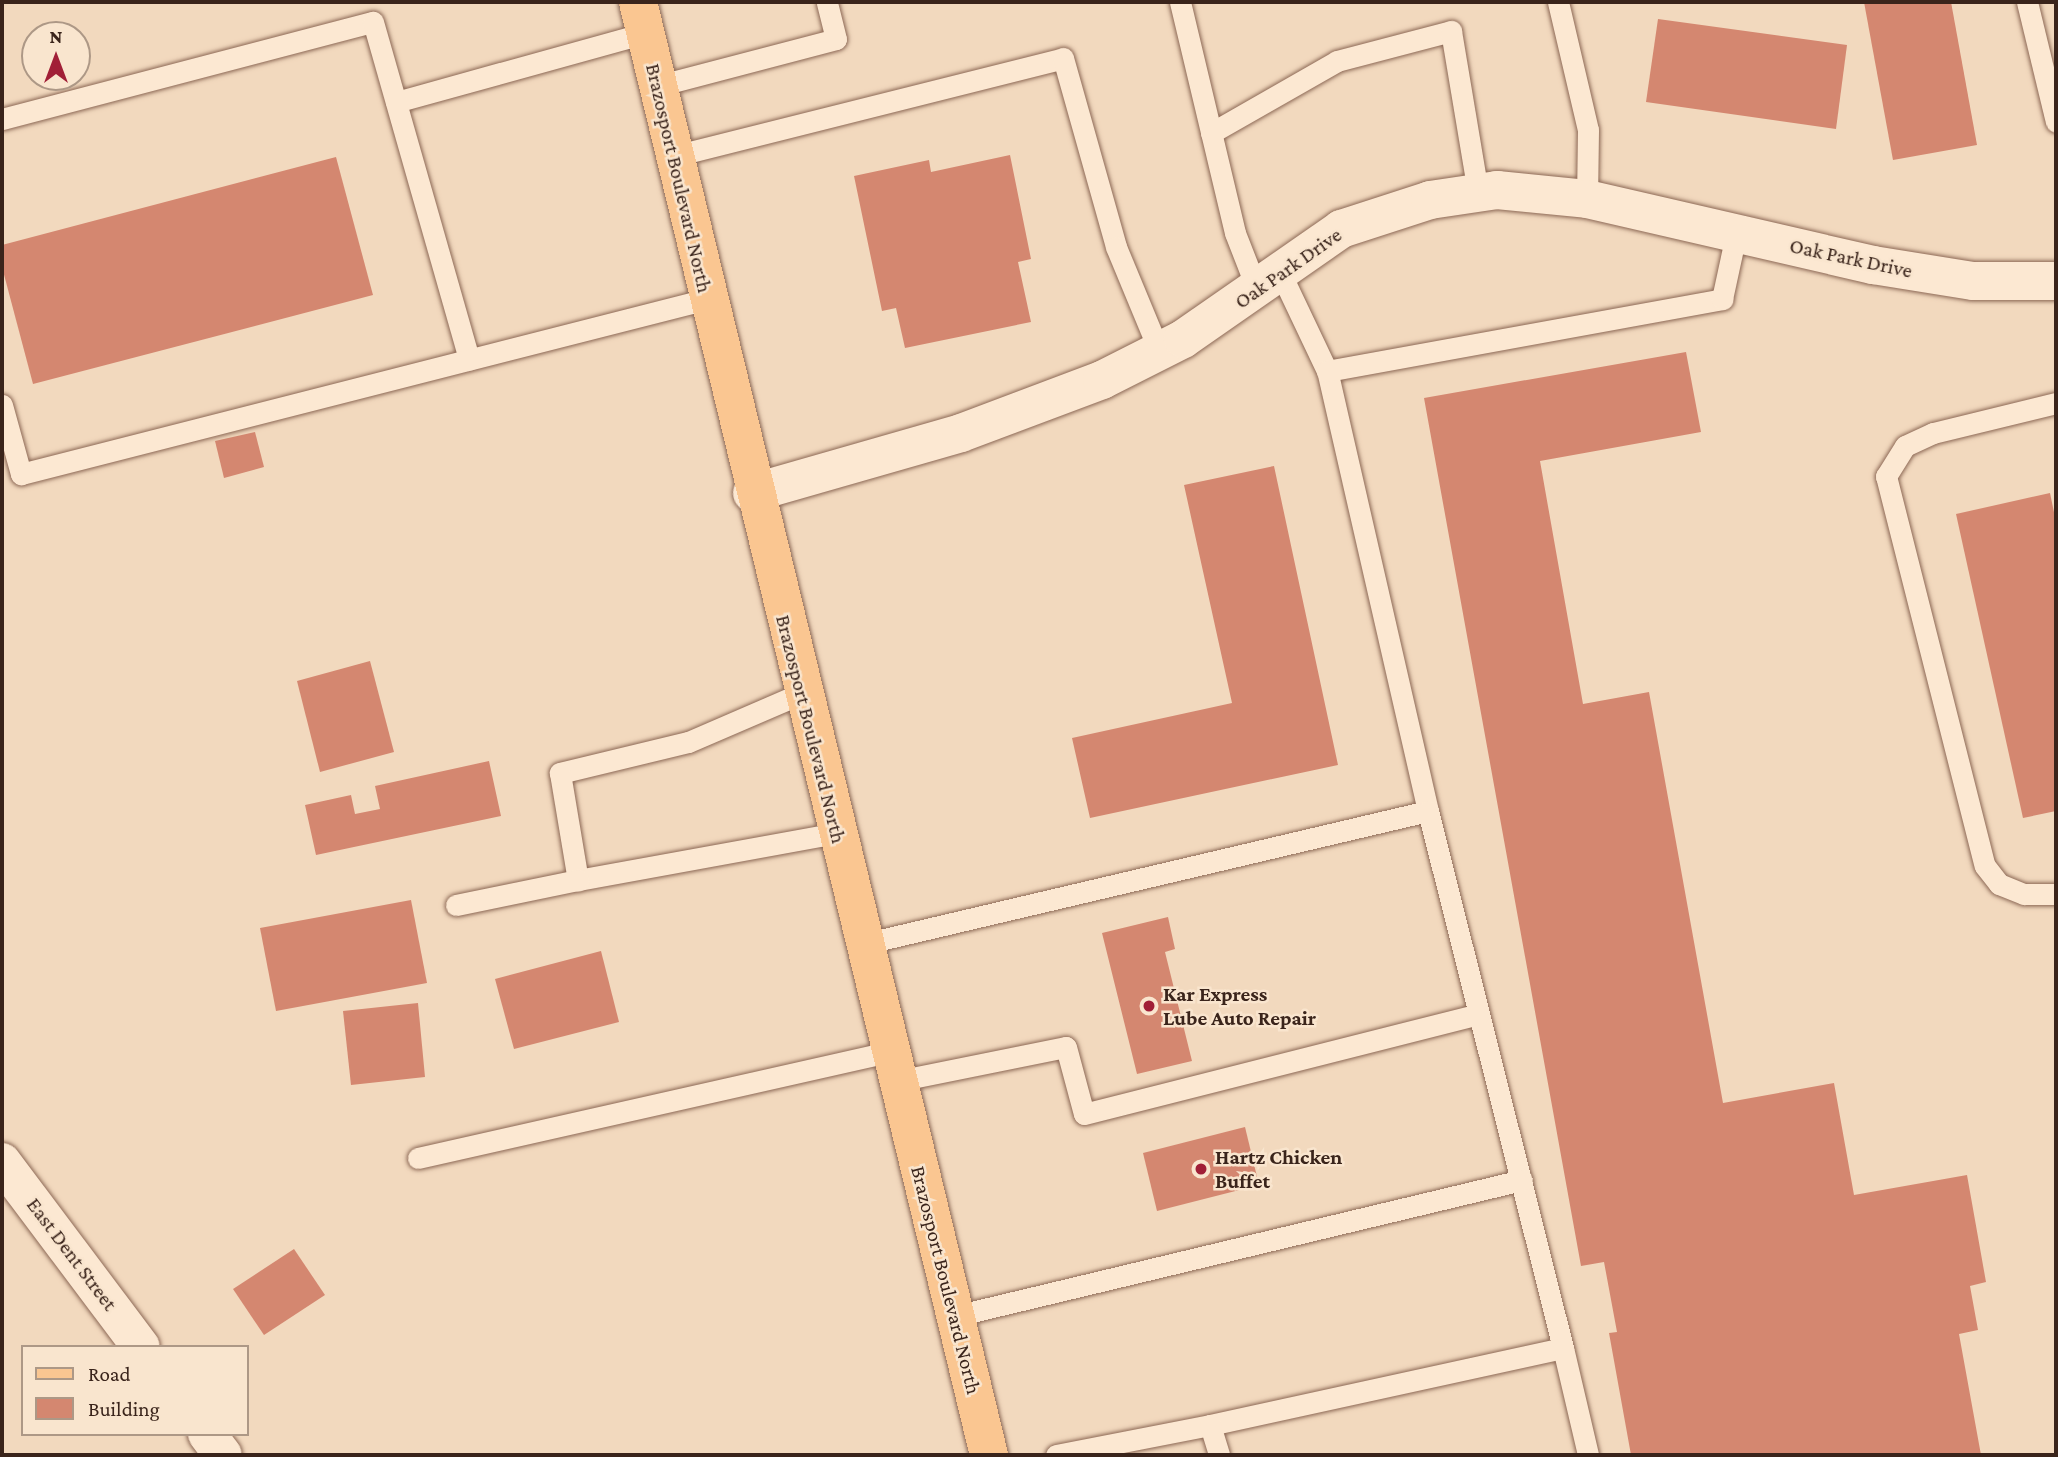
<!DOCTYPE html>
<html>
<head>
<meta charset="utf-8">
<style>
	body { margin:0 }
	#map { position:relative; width:2058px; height:1457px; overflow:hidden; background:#f2d9be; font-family:"Crimson Pro",serif }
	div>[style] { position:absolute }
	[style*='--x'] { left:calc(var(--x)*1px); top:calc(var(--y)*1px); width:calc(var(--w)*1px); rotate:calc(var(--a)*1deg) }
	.building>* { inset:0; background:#d48770 }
	.roads { filter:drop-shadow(0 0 2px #8c6855) drop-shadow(0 0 2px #8c6855) }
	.lane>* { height:21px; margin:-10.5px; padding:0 10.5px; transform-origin:10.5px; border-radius:10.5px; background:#fce8d2 }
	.street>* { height:38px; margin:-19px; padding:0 19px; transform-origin:19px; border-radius:19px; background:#fce8d2 }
	.primary>* { height:38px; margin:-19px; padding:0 19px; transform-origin:19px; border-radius:19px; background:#fac691 }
	.dots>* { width:19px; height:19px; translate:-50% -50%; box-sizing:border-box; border:4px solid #f9e5ce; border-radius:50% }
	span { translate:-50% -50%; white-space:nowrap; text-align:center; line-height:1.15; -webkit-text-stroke:5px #f9e5ce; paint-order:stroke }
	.street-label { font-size:21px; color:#3a241b }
	.poi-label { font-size:21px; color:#3a241b; font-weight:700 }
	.left { translate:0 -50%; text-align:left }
	.frame { position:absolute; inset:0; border:4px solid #3a241b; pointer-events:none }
	.legend { position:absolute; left:21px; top:1345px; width:228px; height:91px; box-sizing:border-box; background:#f9e5ce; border:2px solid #ad9886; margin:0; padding:9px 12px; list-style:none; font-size:21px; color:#3a241b }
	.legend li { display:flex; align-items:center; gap:14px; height:35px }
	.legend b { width:35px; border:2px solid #ad9886 }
	.north { position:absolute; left:21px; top:21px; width:70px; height:70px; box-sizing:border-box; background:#f9e5ce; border:2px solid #ad9886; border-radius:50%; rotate:0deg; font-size:19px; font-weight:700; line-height:28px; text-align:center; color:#3a241b }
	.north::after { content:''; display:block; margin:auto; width:24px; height:32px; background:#a11f37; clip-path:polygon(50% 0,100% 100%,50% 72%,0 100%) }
</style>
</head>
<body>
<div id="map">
	<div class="building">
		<i style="clip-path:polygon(1864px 2px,1951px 2px,1977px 145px,1893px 160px)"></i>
		<i style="clip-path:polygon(1658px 19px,1847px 45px,1836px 129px,1646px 102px)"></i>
		<i style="clip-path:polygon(1010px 155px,1031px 259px,1018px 262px,1031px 322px,905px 348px,896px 308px,882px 311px,854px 176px,929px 160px,931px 172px)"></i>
		<i style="clip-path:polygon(336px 157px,373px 295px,33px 384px,2px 267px,2px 245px)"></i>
		<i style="clip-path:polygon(1686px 352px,1701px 432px,1540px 461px,1583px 704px,1649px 692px,1723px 1103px,1834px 1083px,1854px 1195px,1967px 1175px,1986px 1282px,1970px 1286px,1978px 1330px,1959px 1334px,1981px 1455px,1631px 1455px,1609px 1333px,1617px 1332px,1604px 1262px,1581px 1266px,1424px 398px)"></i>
		<i style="clip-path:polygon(255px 432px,264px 467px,224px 478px,215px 441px)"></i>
		<i style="clip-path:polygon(1274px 466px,1338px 765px,1090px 818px,1072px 738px,1232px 703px,1184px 485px)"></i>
		<i style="clip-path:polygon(2050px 493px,2056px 522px,2056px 811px,2023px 818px,1956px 514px)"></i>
		<i style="clip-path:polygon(370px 661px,394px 752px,320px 772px,297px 681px)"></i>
		<i style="clip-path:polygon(489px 761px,501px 816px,316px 855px,305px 805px,351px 795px,355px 814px,380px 809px,375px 786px)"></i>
		<i style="clip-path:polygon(411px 900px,427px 983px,276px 1011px,260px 928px)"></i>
		<i style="clip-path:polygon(1168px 917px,1175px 949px,1165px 952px,1192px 1061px,1137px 1074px,1102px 933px)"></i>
		<i style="clip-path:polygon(601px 951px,619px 1022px,514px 1049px,495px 979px)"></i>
		<i style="clip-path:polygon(418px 1003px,425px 1077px,351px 1085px,343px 1011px)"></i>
		<i style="clip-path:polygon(1245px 1127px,1259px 1185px,1157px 1211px,1143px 1153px)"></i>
		<i style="clip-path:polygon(294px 1249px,325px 1295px,264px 1335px,233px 1289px)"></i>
	</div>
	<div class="roads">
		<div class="lane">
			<i style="--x:1180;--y:2;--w:237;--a:76.6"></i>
			<i style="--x:1235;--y:233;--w:63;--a:68.7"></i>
			<i style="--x:1558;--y:2;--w:131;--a:76.8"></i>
			<i style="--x:1588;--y:130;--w:69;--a:90.8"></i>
			<i style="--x:2027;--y:2;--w:123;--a:76.4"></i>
			<i style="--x:657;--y:86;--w:185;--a:-14.7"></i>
			<i style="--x:836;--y:39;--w:38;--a:-104"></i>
			<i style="--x:396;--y:102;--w:258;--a:-15.5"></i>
			<i style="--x:2;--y:119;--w:383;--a:-14.7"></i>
			<i style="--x:373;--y:22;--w:351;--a:74.1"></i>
			<i style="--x:1211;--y:133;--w:145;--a:-29.7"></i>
			<i style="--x:1337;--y:61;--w:118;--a:-14.7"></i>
			<i style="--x:1451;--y:31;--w:164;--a:80.5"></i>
			<i style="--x:674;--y:156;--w:401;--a:-14.1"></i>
			<i style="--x:1063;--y:58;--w:196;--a:74.3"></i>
			<i style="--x:1116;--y:247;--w:113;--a:67.5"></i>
			<i style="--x:1281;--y:274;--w:107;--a:64.6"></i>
			<i style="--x:2056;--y:403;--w:127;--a:166.3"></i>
			<i style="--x:1933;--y:433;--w:31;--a:155"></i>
			<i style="--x:1905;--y:446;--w:36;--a:122"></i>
			<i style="--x:1886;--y:476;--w:402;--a:75.8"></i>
			<i style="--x:1985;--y:866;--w:23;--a:52"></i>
			<i style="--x:1999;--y:884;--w:27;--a:22"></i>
			<i style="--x:2024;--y:894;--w:32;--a:0"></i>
			<i style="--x:2;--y:405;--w:72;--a:74.6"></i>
			<i style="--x:21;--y:474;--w:708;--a:-14.31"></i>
			<i style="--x:802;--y:693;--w:124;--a:156.7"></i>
			<i style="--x:688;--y:742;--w:132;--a:166.4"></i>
			<i style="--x:560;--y:773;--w:109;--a:80.5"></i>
			<i style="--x:578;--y:880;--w:262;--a:-10.3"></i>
			<i style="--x:1428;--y:811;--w:451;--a:-102.9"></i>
			<i style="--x:1327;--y:371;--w:402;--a:-10.3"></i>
			<i style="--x:1722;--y:299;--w:66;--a:-77.8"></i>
			<i style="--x:456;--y:905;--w:125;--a:-11.6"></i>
			<i style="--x:863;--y:944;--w:580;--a:-13.25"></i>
			<i style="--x:1428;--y:811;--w:554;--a:75.89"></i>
			<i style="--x:897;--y:1081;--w:172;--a:-11.4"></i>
			<i style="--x:1066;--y:1047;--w:69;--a:75"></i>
			<i style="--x:1084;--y:1114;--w:407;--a:-14.2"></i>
			<i style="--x:418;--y:1158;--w:484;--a:-12.7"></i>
			<i style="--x:955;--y:1316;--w:583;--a:-13.49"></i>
			<i style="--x:1210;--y:1425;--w:361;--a:-12.3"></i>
			<i style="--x:1563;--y:1348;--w:110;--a:76.8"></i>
			<i style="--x:1056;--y:1455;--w:157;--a:-11"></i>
			<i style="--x:1210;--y:1425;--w:31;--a:73"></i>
		</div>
		<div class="street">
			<i style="--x:752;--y:493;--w:217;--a:-16"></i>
			<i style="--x:961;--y:433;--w:151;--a:-20.6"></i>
			<i style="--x:1102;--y:380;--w:91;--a:-26.8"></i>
			<i style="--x:1183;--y:339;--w:193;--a:-34.8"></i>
			<i style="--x:1341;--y:229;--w:94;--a:-18"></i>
			<i style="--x:1430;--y:200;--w:68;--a:-8.5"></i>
			<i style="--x:1497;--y:190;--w:90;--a:5.7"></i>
			<i style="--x:1587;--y:199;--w:294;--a:13"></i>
			<i style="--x:1873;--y:265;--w:101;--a:9.1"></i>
			<i style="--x:1973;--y:281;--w:83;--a:0"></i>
			<i style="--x:2;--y:1162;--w:231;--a:53.1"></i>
			<i style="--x:207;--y:1434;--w:26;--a:53"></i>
		</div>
		<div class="primary">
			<i style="--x:638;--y:2;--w:1495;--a:76.42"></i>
		</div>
	</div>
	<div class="dots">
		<i style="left:1149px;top:1006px;background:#a11f37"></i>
		<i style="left:1201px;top:1169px;background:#a11f37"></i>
	</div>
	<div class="street-label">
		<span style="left:679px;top:178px;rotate:77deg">Brazosport Boulevard North</span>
		<span style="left:1851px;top:258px;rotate:12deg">Oak Park Drive</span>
		<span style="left:1288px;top:268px;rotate:-35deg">Oak Park Drive</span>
		<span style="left:811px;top:729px;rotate:76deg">Brazosport Boulevard North</span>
		<span style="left:72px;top:1254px;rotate:53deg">East Dent Street</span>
		<span style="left:946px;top:1280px;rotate:76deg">Brazosport Boulevard North</span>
	</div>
	<div class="poi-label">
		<span class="left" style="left:1163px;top:1006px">Kar Express<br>Lube Auto Repair</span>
		<span class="left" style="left:1215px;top:1169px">Hartz Chicken<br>Buffet</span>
	</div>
	<div class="frame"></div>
	<ul class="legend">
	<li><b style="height:9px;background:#fac691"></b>Road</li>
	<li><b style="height:19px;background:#d48770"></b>Building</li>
	</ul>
	<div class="north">N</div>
</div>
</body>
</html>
